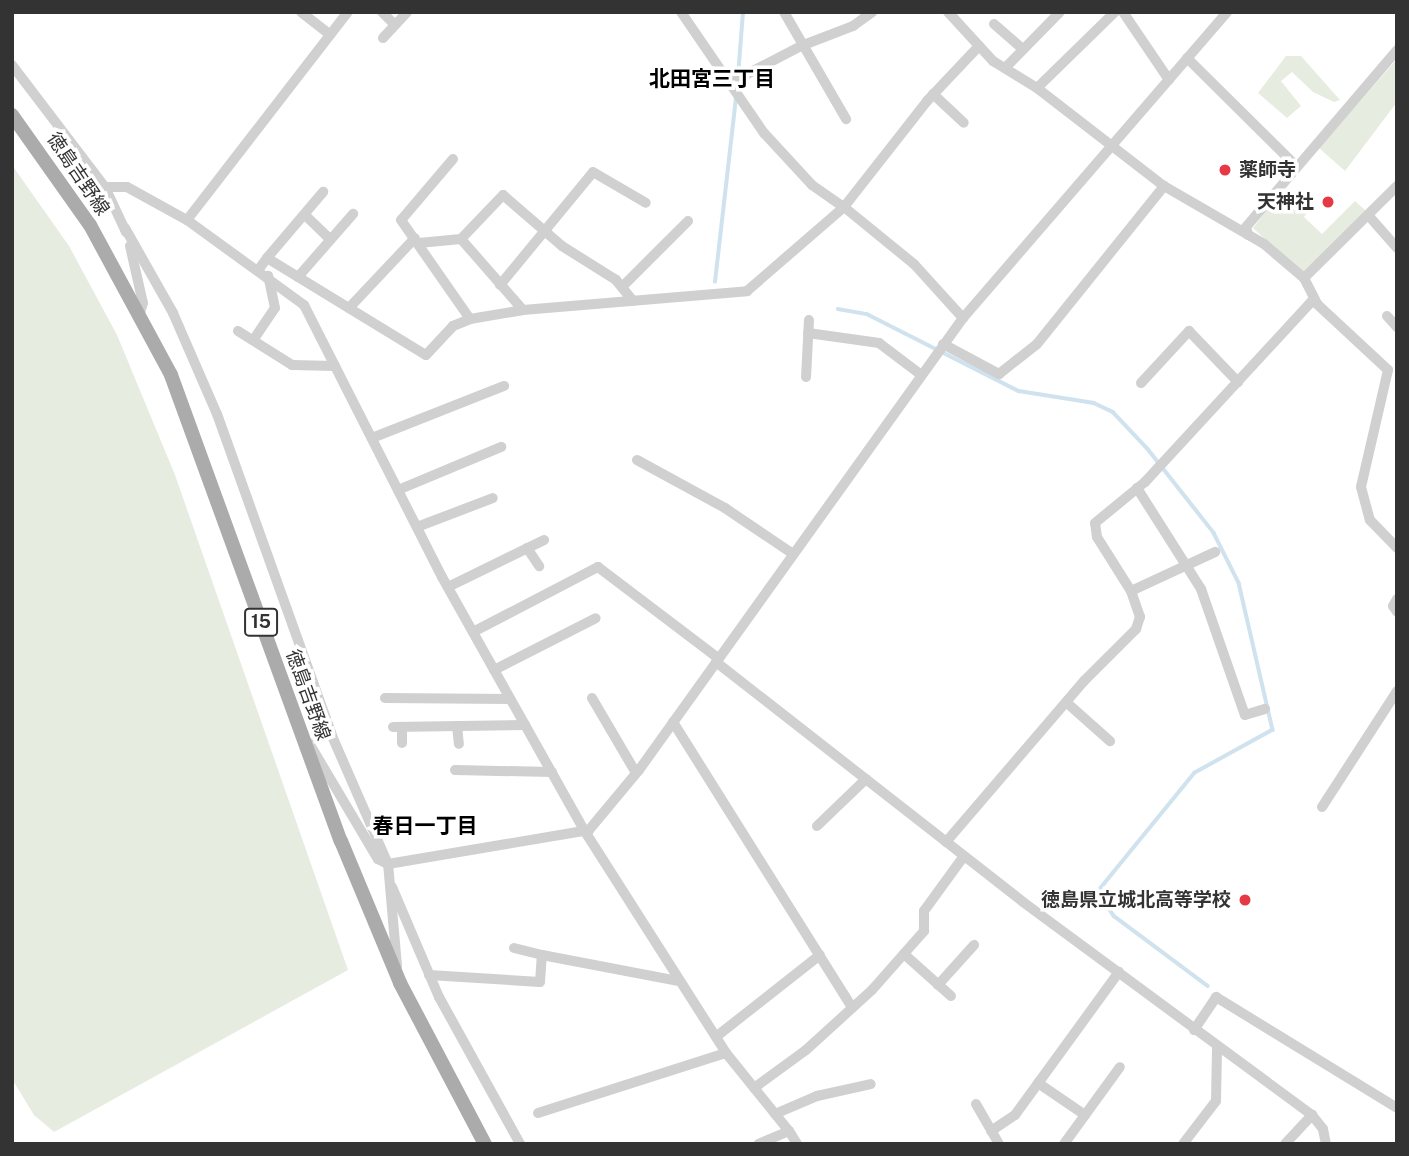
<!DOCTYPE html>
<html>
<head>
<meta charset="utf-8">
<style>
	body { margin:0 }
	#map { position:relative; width:1409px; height:1156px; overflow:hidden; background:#fff; font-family:"Public Sans","Noto Sans JP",sans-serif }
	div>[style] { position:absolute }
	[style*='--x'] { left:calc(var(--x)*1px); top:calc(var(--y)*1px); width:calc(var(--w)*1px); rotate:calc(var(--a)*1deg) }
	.green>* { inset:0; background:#e6ecdf }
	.stream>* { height:3.5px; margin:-1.75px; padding:0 1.75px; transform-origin:1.75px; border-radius:1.75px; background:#cfe2ee }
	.street>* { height:10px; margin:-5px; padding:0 5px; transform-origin:5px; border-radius:5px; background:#d0d0d0 }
	.primary>* { height:14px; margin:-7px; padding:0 7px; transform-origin:7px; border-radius:7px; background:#ababab }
	.dots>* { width:19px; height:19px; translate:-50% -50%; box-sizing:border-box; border:4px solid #fff; border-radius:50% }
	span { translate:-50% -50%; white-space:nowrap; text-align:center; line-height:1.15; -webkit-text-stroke:7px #fff; paint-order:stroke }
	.shield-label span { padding:2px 5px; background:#fff; border:2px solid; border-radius:5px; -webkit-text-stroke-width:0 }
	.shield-label { font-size:18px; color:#333; font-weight:700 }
	.poi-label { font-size:19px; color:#333; font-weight:700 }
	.left { translate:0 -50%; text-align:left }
	.right { translate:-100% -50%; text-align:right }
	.street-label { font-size:19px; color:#333 }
	.neighbourhood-label { font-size:21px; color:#000; font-weight:700 }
	.frame { position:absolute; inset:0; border:14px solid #333; pointer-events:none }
</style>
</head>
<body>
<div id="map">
	<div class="green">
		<i style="clip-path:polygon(1286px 56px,1301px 56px,1340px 100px,1334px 102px,1313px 92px,1292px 72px,1281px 81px,1301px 106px,1287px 118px,1258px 93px)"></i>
		<i style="clip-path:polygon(1397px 59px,1397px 102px,1345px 171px,1319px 148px)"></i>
		<i style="clip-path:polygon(12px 165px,69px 246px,117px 335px,175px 475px,348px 970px,54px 1132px,34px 1115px,12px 1079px)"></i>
		<i style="clip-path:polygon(1283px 189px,1311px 207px,1304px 217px,1322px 234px,1355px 201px,1367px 212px,1302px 273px,1253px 228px)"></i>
	</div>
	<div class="stream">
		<i style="--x:737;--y:90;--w:78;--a:-85.6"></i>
		<i style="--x:715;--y:282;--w:185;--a:-83.5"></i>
		<i style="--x:838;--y:309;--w:29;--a:10"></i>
		<i style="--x:867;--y:314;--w:170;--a:26.9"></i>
		<i style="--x:1019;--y:391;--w:76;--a:9.1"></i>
		<i style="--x:1094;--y:403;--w:21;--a:25"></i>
		<i style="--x:1113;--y:412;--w:51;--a:46.6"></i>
		<i style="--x:1148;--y:449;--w:107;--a:51.8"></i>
		<i style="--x:1214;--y:533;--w:56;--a:63.4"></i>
		<i style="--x:1239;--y:583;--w:151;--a:77"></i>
		<i style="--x:1273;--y:730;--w:89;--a:151.1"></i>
		<i style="--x:1195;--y:773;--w:154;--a:129.2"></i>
		<i style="--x:1098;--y:892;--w:29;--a:56"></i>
		<i style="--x:1114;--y:916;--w:117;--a:36.7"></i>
	</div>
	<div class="street">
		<i style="--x:301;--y:12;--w:37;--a:38"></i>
		<i style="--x:382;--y:12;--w:18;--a:45"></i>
		<i style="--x:681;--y:12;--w:147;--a:55.6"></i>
		<i style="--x:764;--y:133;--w:71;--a:47.3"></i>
		<i style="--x:812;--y:185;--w:39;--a:35"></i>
		<i style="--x:844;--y:207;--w:135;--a:-51.9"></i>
		<i style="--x:927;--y:101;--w:76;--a:-46.6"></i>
		<i style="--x:784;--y:12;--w:124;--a:59.9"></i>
		<i style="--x:948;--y:12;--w:67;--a:47.4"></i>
		<i style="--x:993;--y:61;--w:52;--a:31.5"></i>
		<i style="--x:1037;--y:88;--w:160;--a:37.7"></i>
		<i style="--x:1164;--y:186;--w:116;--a:30.1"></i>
		<i style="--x:1264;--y:244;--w:52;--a:40.4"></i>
		<i style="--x:1304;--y:278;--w:29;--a:63"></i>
		<i style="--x:1317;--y:304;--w:97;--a:42.9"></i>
		<i style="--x:1388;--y:370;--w:120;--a:103"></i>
		<i style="--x:1361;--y:487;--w:34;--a:75"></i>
		<i style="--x:1370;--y:520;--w:39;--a:46"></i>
		<i style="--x:1123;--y:12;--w:82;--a:55.9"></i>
		<i style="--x:994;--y:24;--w:38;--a:41"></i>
		<i style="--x:383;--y:38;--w:35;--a:-47"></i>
		<i style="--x:1187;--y:58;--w:153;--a:44.7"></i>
		<i style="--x:12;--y:65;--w:153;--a:52.7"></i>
		<i style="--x:105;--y:187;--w:50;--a:65"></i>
		<i style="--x:1005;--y:68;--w:78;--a:-45.5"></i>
		<i style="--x:728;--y:84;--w:82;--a:-27.5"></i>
		<i style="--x:801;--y:46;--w:56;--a:-21"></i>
		<i style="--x:853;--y:26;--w:24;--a:-36"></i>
		<i style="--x:1037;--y:88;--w:109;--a:-44.3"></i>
		<i style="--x:933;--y:94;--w:42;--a:43.1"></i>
		<i style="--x:453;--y:159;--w:80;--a:130.4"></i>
		<i style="--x:401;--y:220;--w:121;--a:55.1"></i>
		<i style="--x:105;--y:187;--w:22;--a:0"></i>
		<i style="--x:127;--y:187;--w:68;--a:28.8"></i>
		<i style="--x:187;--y:220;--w:263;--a:-52.3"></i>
		<i style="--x:305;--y:215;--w:35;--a:44"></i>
		<i style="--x:1368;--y:215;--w:44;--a:48.7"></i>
		<i style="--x:187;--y:220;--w:145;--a:36"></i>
		<i style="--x:304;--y:305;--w:305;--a:63.1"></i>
		<i style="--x:442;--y:577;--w:290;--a:60.7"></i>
		<i style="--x:584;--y:830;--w:264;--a:57.5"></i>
		<i style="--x:726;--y:1053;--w:100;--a:51.1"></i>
		<i style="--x:789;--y:1131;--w:33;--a:157"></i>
		<i style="--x:125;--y:228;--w:98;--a:60.5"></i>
		<i style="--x:173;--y:313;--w:110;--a:66.5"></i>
		<i style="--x:217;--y:414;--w:342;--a:70.3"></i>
		<i style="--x:332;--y:736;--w:140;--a:66.4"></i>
		<i style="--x:1248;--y:235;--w:8;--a:-104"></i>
		<i style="--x:1246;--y:227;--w:233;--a:-49.5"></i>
		<i style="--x:419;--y:243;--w:42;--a:-5.4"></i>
		<i style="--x:130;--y:246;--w:58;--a:77.2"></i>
		<i style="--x:143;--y:303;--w:10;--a:107"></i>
		<i style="--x:267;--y:258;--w:87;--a:-49.7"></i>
		<i style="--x:259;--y:269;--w:14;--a:-54"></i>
		<i style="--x:267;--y:258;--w:186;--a:31.4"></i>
		<i style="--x:426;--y:355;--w:40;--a:-47"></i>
		<i style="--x:453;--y:326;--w:18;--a:-22"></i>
		<i style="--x:470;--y:319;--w:54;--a:-9.6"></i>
		<i style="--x:523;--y:310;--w:225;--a:-4.8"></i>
		<i style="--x:747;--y:291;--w:128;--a:-40.9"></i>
		<i style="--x:844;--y:207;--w:90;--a:39.2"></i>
		<i style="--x:914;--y:264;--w:73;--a:47.8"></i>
		<i style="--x:298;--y:277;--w:84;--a:-48.9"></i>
		<i style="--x:1304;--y:278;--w:131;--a:-44.7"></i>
		<i style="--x:500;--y:285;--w:146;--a:-50.5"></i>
		<i style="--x:593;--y:172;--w:61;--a:30.3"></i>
		<i style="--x:623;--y:286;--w:92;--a:-45"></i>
		<i style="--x:349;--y:308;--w:96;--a:-46.7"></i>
		<i style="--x:523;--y:310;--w:94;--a:-131.1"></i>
		<i style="--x:461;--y:239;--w:61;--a:-46.3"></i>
		<i style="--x:503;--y:195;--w:78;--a:40.8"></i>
		<i style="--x:562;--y:246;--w:64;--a:32.2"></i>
		<i style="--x:616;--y:280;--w:27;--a:51"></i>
		<i style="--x:1387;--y:316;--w:15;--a:48"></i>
		<i style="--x:238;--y:331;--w:64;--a:32.2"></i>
		<i style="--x:292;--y:365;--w:43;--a:1.3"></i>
		<i style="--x:808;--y:333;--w:72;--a:8"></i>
		<i style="--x:879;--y:343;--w:51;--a:37.1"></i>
		<i style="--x:254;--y:339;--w:37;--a:-56"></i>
		<i style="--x:275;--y:308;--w:33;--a:-102"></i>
		<i style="--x:943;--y:344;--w:64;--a:28.2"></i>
		<i style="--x:999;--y:374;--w:48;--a:-38.3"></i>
		<i style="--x:1037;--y:344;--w:203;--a:-51.2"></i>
		<i style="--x:806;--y:377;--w:57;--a:-87"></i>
		<i style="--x:1141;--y:383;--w:71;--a:-47.3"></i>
		<i style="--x:1189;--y:331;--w:71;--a:46.1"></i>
		<i style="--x:372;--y:438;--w:142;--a:-21.5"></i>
		<i style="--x:637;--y:460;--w:100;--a:28.6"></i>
		<i style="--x:725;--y:508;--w:78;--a:34.1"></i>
		<i style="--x:1137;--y:488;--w:120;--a:57.6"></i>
		<i style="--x:1201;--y:589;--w:133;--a:70.8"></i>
		<i style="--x:1245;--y:715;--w:21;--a:-17"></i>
		<i style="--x:398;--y:490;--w:112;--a:-22.7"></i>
		<i style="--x:417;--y:527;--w:81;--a:-20.9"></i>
		<i style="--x:527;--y:548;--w:22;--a:56"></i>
		<i style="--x:448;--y:587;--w:107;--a:-26.1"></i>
		<i style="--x:1131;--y:591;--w:93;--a:-24.9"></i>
		<i style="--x:1397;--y:599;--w:8;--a:120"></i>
		<i style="--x:1393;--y:606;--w:7;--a:56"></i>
		<i style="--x:473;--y:632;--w:141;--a:-27.5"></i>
		<i style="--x:598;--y:567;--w:151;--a:37.2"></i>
		<i style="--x:716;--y:662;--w:390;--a:38"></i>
		<i style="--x:1023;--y:902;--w:359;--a:36.4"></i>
		<i style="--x:1312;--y:1115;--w:18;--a:52"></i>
		<i style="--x:1323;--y:1129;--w:15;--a:79"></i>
		<i style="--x:494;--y:670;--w:114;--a:-27"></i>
		<i style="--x:385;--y:698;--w:125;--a:0.5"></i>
		<i style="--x:592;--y:698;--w:87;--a:59.6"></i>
		<i style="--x:1066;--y:702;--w:59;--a:41.6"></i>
		<i style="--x:673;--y:722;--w:337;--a:57.9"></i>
		<i style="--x:457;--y:726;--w:18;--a:84"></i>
		<i style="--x:393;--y:727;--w:132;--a:-0.9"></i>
		<i style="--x:309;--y:743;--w:135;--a:59.3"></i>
		<i style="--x:378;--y:859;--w:11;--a:27"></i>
		<i style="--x:402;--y:743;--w:16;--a:-90"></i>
		<i style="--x:455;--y:770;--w:97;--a:1.2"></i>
		<i style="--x:1322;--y:807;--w:138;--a:-57.1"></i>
		<i style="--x:817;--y:826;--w:68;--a:-43.8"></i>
		<i style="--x:946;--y:842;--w:212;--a:-49.4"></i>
		<i style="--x:1084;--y:681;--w:74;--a:-45"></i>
		<i style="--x:1136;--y:629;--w:13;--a:-72"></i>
		<i style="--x:1140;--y:617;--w:28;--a:-109"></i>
		<i style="--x:1131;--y:591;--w:64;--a:-122.2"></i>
		<i style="--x:1097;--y:537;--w:14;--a:-98"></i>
		<i style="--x:1095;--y:523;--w:65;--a:-39.4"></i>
		<i style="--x:1145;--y:482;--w:249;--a:-47.3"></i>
		<i style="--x:392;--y:887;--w:120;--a:66.9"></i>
		<i style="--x:439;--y:997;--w:168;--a:61.1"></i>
		<i style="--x:514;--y:948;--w:29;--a:14"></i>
		<i style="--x:904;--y:954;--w:63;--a:41.8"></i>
		<i style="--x:397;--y:966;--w:102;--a:-95"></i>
		<i style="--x:388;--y:864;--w:204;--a:-9.6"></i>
		<i style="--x:589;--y:830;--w:78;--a:-50.2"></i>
		<i style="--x:639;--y:770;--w:556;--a:-54.37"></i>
		<i style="--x:963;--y:318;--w:404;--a:-49.2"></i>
		<i style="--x:429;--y:975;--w:111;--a:3.6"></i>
		<i style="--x:540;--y:982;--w:27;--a:-86"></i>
		<i style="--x:542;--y:955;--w:138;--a:10.8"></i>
		<i style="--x:938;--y:985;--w:54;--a:-48"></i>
		<i style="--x:1194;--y:1030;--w:40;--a:-56"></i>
		<i style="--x:1216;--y:997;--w:212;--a:31.5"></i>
		<i style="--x:717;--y:1036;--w:131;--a:-38.2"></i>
		<i style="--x:1038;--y:1083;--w:57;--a:34.2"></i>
		<i style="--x:754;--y:1088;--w:64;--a:-36.2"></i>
		<i style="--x:806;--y:1050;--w:89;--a:-42.3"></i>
		<i style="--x:872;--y:990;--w:79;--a:-48.6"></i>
		<i style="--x:924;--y:931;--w:20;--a:-90"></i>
		<i style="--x:924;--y:911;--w:68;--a:-54"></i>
		<i style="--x:976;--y:1104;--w:46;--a:60.1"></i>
		<i style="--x:538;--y:1113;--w:197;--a:-17.7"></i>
		<i style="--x:775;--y:1114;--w:46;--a:-23.2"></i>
		<i style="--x:817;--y:1096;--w:55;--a:-12.5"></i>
		<i style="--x:789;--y:1131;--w:15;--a:58"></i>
		<i style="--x:991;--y:1131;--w:29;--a:-34"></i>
		<i style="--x:1015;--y:1115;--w:177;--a:-54"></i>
		<i style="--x:1064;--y:1144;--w:95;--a:-54"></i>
		<i style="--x:1183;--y:1144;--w:54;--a:-52.5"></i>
		<i style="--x:1216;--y:1101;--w:53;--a:-88.9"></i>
		<i style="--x:1285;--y:1144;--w:40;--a:-47"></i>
	</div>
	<div class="primary">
		<i style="--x:12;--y:115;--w:135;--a:54.7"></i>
		<i style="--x:90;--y:225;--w:170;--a:61.6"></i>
		<i style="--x:171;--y:375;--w:496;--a:70"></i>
		<i style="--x:341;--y:841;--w:154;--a:67.4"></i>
		<i style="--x:400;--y:983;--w:182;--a:62.2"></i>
	</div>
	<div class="dots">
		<i style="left:1225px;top:170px;background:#e63946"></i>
		<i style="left:1328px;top:202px;background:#e63946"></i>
		<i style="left:1245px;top:900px;background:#e63946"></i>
	</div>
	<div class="shield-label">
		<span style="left:261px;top:622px">15</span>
	</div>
	<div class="poi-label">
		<span class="left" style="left:1239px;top:170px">薬師寺</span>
		<span class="right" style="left:1314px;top:202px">天神社</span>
		<span class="right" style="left:1231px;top:900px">徳島県立城北高等学校</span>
	</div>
	<div class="street-label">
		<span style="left:78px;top:174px;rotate:56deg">徳島吉野線</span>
		<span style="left:308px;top:695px;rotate:70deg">徳島吉野線</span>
	</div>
	<div class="neighbourhood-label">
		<span style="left:712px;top:79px">北田宮三丁目</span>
		<span style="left:425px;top:826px">春日一丁目</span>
	</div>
	<div class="frame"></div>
</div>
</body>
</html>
